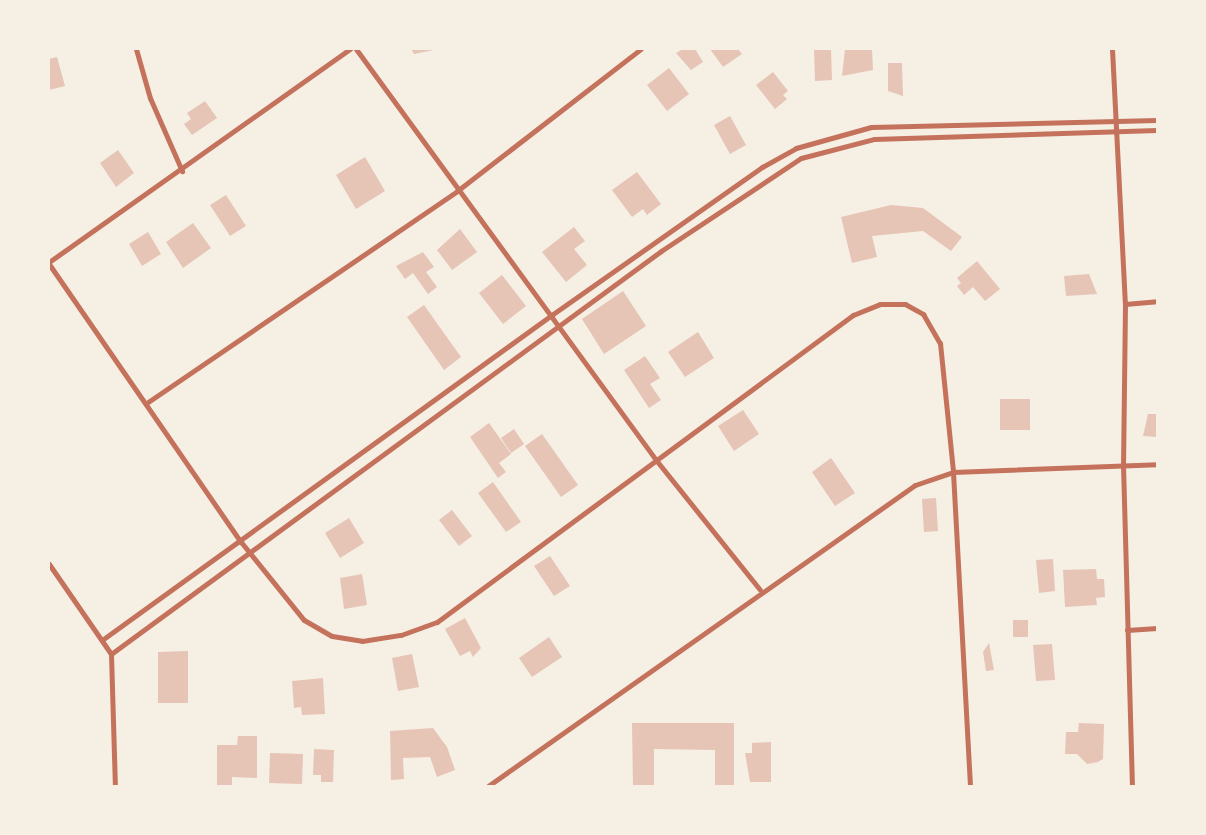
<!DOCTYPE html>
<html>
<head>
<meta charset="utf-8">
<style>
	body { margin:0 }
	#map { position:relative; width:1206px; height:835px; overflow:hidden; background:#f6efe4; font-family:"IBM Plex Serif",serif }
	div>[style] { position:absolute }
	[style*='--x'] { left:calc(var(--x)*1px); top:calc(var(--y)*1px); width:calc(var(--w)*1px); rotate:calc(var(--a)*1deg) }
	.building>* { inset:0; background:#e6c5b7 }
	.minor>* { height:5px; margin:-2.5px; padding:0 2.5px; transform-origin:2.5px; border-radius:2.5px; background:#c5725c }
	span { translate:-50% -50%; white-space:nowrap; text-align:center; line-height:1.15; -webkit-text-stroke:4px #f6efe4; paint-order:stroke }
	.frame { position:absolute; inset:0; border:50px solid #f6efe4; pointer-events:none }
</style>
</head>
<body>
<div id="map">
	<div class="building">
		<i style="clip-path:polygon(411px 49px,433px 49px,434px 50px,414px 54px)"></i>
		<i style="clip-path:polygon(683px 49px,695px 49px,703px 62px,691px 70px,676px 53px)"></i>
		<i style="clip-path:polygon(710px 49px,738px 49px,742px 54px,723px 67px)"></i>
		<i style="clip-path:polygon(814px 49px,831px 49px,832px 80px,815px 81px)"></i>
		<i style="clip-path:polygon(845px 49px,872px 49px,873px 70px,842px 76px)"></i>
		<i style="clip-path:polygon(57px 57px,65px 86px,49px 90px,49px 59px)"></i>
		<i style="clip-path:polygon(888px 63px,902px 63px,903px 96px,888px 91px)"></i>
		<i style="clip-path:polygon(669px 68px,689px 94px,667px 111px,647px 85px)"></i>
		<i style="clip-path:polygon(773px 72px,788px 91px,783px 95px,787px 99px,775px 109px,756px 85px)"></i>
		<i style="clip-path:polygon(205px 101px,217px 118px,192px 135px,184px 124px,191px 119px,187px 113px)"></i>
		<i style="clip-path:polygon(730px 116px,746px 145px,730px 154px,714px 125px)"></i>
		<i style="clip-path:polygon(118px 150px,134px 173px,116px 187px,100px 163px)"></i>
		<i style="clip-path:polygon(365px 157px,385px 191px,356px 209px,336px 175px)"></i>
		<i style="clip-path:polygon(637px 172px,661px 204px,647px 215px,643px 209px,632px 217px,612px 190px)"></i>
		<i style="clip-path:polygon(226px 195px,246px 226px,230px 236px,210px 205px)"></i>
		<i style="clip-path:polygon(891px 205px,923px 208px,962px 237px,951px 251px,923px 231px,872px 236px,877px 257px,852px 263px,841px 217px)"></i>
		<i style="clip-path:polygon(193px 223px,211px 248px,183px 268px,166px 242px)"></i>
		<i style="clip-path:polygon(574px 227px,585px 241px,574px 249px,587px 265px,566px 282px,542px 252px)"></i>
		<i style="clip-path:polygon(460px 229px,477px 252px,452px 270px,437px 250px)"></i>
		<i style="clip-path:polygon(148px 232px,161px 254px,142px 266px,129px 244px)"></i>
		<i style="clip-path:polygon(423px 252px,434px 267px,426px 272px,437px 287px,428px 294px,413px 273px,405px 279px,396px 266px)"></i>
		<i style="clip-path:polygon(977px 261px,1000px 289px,985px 301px,973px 287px,964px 295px,957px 286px,961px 283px,957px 278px)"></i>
		<i style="clip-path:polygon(1089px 274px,1097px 294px,1066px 296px,1064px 276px)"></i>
		<i style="clip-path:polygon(502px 275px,526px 306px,503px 324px,479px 293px)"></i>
		<i style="clip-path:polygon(623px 291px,646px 326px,604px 354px,582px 319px)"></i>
		<i style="clip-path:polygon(424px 305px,461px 357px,444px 370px,407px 317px)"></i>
		<i style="clip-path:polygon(698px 332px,714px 358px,685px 377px,668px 352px)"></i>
		<i style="clip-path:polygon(645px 356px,660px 378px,650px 384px,661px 400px,649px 408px,624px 370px)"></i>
		<i style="clip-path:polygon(1000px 399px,1030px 399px,1030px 430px,1000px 430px)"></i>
		<i style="clip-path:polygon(743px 410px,759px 434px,734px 451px,718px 426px)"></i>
		<i style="clip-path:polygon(1148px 414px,1157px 414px,1157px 437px,1143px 436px)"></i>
		<i style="clip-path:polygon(489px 423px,511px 454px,499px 463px,506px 472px,498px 478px,470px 437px)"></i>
		<i style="clip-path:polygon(514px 429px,524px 444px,511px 453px,501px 438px)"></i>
		<i style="clip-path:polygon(542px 434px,578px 485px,561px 497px,525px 446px)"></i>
		<i style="clip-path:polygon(831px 458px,855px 493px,835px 506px,812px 472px)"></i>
		<i style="clip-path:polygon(493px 482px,521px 522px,506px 532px,478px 493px)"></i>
		<i style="clip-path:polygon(936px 498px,938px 531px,924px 532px,922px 499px)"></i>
		<i style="clip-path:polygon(452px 510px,472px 536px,459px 546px,439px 520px)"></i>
		<i style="clip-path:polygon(349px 518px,364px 543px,340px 558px,325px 533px)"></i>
		<i style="clip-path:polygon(550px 556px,570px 586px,554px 596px,534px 566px)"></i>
		<i style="clip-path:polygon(1053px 559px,1055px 591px,1039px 593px,1036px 560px)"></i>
		<i style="clip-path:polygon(1096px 569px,1097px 579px,1104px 579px,1105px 597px,1096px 598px,1097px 605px,1065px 607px,1063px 570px)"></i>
		<i style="clip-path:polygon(362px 574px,367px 605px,344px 609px,340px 578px)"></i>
		<i style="clip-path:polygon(465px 618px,481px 648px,473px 657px,470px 651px,460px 656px,445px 629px)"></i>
		<i style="clip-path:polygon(1013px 620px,1028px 620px,1028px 637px,1013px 637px)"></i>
		<i style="clip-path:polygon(549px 637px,562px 657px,532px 677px,519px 658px)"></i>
		<i style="clip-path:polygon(989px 643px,994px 670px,986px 671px,983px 652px)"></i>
		<i style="clip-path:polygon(1052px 644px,1055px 680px,1036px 681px,1033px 645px)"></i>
		<i style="clip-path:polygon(188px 651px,188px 703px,158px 703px,158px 652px)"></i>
		<i style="clip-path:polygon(412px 654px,419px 687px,398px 691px,392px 658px)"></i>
		<i style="clip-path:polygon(323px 678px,325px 714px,302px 715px,301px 707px,294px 708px,292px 681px)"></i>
		<i style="clip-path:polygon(632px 723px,734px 723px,734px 786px,715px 786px,715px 750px,654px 749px,654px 786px,633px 786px)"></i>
		<i style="clip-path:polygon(1079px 723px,1104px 724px,1103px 759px,1098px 762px,1087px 764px,1077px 754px,1065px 754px,1066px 732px,1078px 732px)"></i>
		<i style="clip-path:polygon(433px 728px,447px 747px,455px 770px,437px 777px,430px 757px,403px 758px,404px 779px,391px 780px,390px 731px)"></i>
		<i style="clip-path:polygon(238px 736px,257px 736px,257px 778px,232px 777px,232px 785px,217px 785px,217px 745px,237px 745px)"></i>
		<i style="clip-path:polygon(771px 742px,771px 782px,750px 782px,745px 753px,752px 753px,752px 743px)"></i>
		<i style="clip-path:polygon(314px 749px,334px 750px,333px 782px,321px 782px,321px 775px,313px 775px)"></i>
		<i style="clip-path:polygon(270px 753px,303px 754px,302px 784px,269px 783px)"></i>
	</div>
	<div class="minor">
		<i style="--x:136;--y:49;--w:51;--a:74.1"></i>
		<i style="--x:150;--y:98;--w:80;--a:66.3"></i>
		<i style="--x:356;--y:49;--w:509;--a:53.87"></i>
		<i style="--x:656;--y:460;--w:166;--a:51.3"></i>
		<i style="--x:1112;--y:49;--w:255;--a:87.1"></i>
		<i style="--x:1125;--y:304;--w:161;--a:90.7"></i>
		<i style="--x:1123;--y:465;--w:321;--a:88.4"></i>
		<i style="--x:49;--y:262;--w:369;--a:-35.3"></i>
		<i style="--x:49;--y:264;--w:338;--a:55.4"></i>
		<i style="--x:241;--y:542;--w:100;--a:51.1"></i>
		<i style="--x:304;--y:620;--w:32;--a:30"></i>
		<i style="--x:332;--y:636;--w:30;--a:9"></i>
		<i style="--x:362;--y:641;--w:39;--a:-9"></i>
		<i style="--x:401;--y:635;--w:38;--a:-20"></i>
		<i style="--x:437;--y:622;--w:517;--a:-36.43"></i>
		<i style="--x:853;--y:315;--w:29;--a:-22"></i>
		<i style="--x:880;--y:304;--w:25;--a:0"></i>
		<i style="--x:905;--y:304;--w:21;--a:29"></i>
		<i style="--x:923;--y:314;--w:34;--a:60"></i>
		<i style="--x:940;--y:343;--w:130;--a:84.2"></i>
		<i style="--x:953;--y:472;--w:314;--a:86.9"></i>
		<i style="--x:1125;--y:304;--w:32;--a:-5"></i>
		<i style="--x:148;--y:402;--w:374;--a:-34.3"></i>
		<i style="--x:457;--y:191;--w:232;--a:-37.7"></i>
		<i style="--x:49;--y:564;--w:109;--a:55.4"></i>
		<i style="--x:111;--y:654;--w:132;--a:88.3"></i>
		<i style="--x:1127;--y:630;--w:30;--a:-4"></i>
		<i style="--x:102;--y:640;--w:556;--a:-35.86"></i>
		<i style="--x:553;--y:314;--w:256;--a:-35.1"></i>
		<i style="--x:762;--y:167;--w:39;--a:-29"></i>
		<i style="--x:796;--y:148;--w:78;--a:-15.6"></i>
		<i style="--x:871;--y:127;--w:286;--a:-1.4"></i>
		<i style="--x:111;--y:654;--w:682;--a:-36.23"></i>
		<i style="--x:661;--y:251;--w:168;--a:-33.6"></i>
		<i style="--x:801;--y:158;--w:75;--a:-14.6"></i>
		<i style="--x:874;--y:139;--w:283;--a:-1.8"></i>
		<i style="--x:488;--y:786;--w:522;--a:-35.18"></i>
		<i style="--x:915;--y:485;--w:40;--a:-18.9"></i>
		<i style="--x:953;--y:472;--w:204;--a:-2.2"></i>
	</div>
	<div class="frame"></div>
</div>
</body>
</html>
